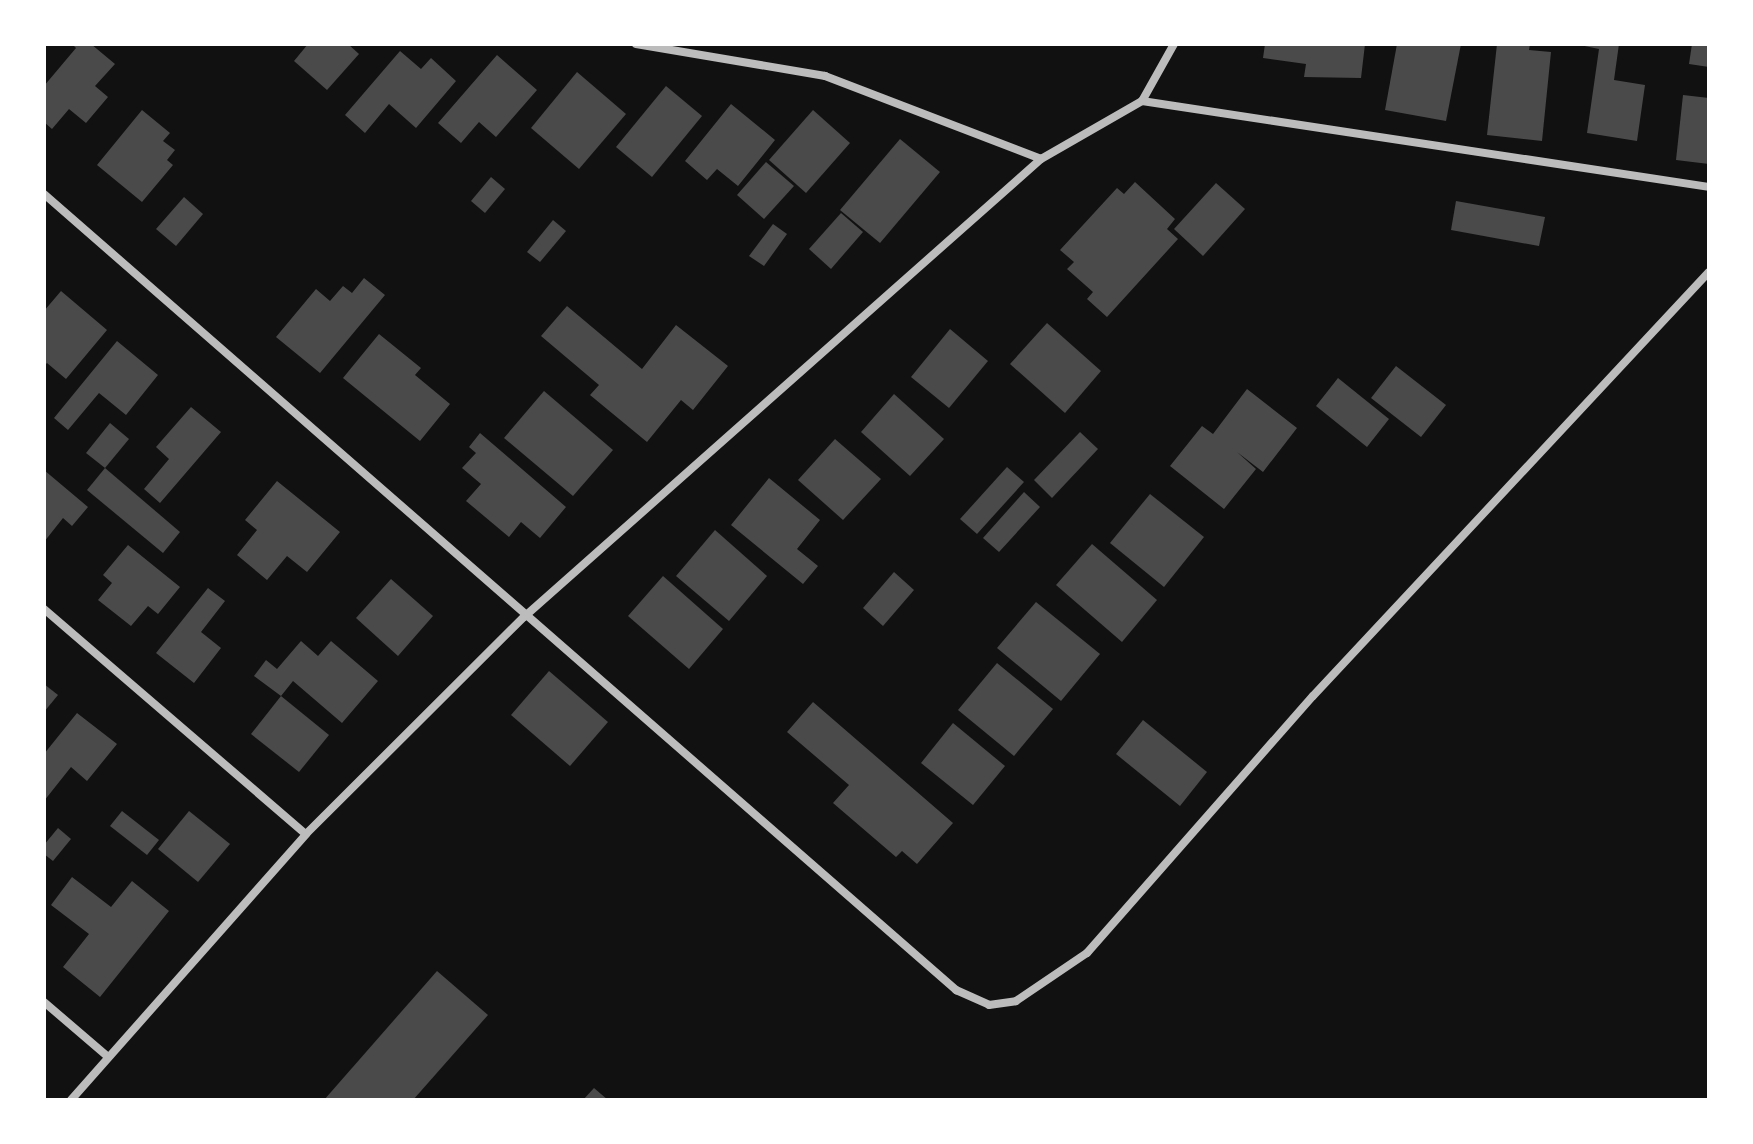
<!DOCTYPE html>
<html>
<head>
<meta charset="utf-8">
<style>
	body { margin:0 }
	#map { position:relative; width:1753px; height:1144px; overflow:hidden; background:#111; font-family:Arial,sans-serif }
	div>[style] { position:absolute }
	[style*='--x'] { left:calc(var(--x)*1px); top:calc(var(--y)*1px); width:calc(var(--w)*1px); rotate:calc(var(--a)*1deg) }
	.building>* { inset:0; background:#4a4a4a }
	.minor>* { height:8px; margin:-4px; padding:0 4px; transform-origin:4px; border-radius:4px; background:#bcbcbc }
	span { translate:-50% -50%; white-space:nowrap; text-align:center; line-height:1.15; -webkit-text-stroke:6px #fff; paint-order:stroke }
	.frame { position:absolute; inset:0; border:46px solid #fff; pointer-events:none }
</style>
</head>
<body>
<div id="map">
	<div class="building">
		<i style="clip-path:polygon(72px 44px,91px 44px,115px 64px,95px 86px,108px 97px,86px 123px,69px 109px,52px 129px,44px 122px,44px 86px,76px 48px)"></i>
		<i style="clip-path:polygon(308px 44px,348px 44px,359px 54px,327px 90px,294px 61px)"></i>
		<i style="clip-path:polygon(1265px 44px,1365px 44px,1361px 78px,1304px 77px,1306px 64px,1263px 58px)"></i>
		<i style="clip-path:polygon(1397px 44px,1461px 44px,1446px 121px,1385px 110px)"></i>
		<i style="clip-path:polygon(1497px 44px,1530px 44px,1529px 50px,1551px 52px,1542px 141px,1487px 135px)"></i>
		<i style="clip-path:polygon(1575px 44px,1619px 44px,1614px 80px,1645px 85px,1637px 141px,1587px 133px,1599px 49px)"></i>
		<i style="clip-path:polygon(1692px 44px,1709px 44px,1709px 67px,1689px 64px)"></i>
		<i style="clip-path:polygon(400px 51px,421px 69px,431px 58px,456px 81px,416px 128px,389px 104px,365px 133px,345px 115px)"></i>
		<i style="clip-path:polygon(497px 55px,537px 90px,496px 137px,479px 122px,461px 143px,438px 123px)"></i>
		<i style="clip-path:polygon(577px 72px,626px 114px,579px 169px,531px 128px)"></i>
		<i style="clip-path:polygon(666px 86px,702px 116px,652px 177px,616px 147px)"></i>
		<i style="clip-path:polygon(1683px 95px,1709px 98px,1709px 164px,1676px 160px)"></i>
		<i style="clip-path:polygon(731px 104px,775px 140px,738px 186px,717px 169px,707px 180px,685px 161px)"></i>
		<i style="clip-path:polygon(142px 110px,170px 133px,163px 141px,175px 150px,167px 160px,173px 165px,142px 202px,97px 165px)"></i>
		<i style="clip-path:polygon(813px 110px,850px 143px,806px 193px,769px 160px)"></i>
		<i style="clip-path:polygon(900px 139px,940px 172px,880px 243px,840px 210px)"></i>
		<i style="clip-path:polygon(766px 162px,794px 186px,764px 219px,737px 195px)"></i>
		<i style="clip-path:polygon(491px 177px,505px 189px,485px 213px,471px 201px)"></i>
		<i style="clip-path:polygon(1135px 182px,1175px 219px,1167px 229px,1178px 239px,1107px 317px,1087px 299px,1093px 292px,1067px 269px,1074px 262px,1060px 250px,1117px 188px,1124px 194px)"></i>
		<i style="clip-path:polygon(1216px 183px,1245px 209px,1203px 256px,1174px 229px)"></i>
		<i style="clip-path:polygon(184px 197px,203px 214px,176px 246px,156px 229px)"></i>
		<i style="clip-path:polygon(1456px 201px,1545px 217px,1539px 246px,1451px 230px)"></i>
		<i style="clip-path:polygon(841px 213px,863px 232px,831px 269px,809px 249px)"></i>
		<i style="clip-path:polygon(553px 220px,566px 231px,540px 262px,527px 252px)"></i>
		<i style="clip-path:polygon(773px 224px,787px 234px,764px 266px,749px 256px)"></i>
		<i style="clip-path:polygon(364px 278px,385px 295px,320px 373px,276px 337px,316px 289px,330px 301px,343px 286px,352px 293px)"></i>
		<i style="clip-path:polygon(61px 291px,107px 330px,66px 379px,47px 363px,44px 366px,44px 311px)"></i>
		<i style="clip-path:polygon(567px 306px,642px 369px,676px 325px,728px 366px,693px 410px,681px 400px,647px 442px,590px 395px,599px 385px,541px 336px)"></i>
		<i style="clip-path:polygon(1047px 323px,1101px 371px,1065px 413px,1010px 364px)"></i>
		<i style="clip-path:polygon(950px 329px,988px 361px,949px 408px,911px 377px)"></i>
		<i style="clip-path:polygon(379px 334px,421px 368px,415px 375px,450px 404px,420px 441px,343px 378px)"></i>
		<i style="clip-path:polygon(117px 341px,158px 375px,126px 415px,99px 393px,68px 430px,54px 418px)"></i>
		<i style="clip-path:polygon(1396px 366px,1446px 405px,1421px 437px,1371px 398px)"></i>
		<i style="clip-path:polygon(1338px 378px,1389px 419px,1367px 447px,1316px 406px)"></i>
		<i style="clip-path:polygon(1247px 389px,1297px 428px,1263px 472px,1237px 452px,1256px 469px,1224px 509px,1170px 466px,1202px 426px,1213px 434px)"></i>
		<i style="clip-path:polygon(544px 391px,613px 450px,573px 496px,504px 438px)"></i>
		<i style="clip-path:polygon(894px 394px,944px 439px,910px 476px,861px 432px)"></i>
		<i style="clip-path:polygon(191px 407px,221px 432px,160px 503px,144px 489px,169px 459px,156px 447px)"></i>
		<i style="clip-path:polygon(110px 423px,129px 439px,105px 468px,86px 453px)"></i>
		<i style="clip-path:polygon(1080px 432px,1098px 449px,1052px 498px,1034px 480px)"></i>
		<i style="clip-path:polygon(480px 433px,566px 507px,540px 538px,521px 522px,509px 537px,466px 501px,481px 484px,462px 468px,476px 453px,469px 447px)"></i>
		<i style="clip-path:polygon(835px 439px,881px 479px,843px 520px,798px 480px)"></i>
		<i style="clip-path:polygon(1007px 467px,1024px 482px,977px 534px,960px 519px)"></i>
		<i style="clip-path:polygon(105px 468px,180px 532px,163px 553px,87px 490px)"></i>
		<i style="clip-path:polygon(44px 470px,88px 507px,72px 526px,63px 518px,44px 542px)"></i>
		<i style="clip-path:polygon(769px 478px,820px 520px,797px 549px,818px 566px,803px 584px,731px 525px)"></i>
		<i style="clip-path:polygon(277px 481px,340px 532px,307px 572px,287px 556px,267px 580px,237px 555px,257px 530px,245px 520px)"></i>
		<i style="clip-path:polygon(1024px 492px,1040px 507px,999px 552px,983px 538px)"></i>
		<i style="clip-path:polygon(1150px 494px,1204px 537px,1164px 587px,1110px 543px)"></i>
		<i style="clip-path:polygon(715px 530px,767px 576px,729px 621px,676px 576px)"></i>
		<i style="clip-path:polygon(1092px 544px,1157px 600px,1122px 642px,1056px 585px)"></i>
		<i style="clip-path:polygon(128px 545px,180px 587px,158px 614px,148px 606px,131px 626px,98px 600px,112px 583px,103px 575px)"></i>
		<i style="clip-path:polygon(894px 572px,914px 590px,883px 626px,863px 608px)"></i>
		<i style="clip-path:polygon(663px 576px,723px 629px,689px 669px,628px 616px)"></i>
		<i style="clip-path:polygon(391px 579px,433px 616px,398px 656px,356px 618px)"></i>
		<i style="clip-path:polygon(208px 588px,225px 601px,201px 632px,221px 648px,194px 683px,156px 653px)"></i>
		<i style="clip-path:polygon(1036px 602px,1100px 654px,1061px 701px,997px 648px)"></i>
		<i style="clip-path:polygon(301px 641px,318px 656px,331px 641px,378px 681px,342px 723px,293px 681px,281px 696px,254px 676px,266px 660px,277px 669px)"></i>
		<i style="clip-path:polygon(997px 663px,1053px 709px,1014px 756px,958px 710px)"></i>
		<i style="clip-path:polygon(549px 671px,608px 722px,570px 766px,511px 715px)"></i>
		<i style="clip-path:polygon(44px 684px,58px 695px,44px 712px)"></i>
		<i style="clip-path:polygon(281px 696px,329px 735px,299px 772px,251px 734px)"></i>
		<i style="clip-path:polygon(813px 702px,953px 823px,917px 864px,902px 851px,896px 857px,833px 803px,849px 785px,787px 732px)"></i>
		<i style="clip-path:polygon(77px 713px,117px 744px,87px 781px,71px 767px,44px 801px,44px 754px)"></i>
		<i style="clip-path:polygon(1143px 720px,1207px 772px,1180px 806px,1116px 754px)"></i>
		<i style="clip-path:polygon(953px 723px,1005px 766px,973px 805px,921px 763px)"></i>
		<i style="clip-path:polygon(122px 811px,159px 840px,147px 855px,110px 826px)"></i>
		<i style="clip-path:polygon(189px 811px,230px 844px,198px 882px,158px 849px)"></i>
		<i style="clip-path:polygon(58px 828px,71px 839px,53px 861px,44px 854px,44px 845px)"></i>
		<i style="clip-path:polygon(72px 877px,111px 907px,132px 881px,169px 911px,100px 997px,63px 967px,89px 934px,51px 905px)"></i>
		<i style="clip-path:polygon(437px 971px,488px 1015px,413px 1100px,324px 1100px)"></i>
		<i style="clip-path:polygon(594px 1088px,608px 1100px,583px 1100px)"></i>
	</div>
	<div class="minor">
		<i style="--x:636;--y:44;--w:192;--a:9.6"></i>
		<i style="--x:825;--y:76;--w:231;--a:21"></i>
		<i style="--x:1174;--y:44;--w:65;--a:119.3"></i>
		<i style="--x:1142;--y:101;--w:573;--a:8.62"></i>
		<i style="--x:44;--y:194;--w:1211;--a:41.11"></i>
		<i style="--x:956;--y:990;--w:36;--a:24"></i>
		<i style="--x:989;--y:1005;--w:27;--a:-8"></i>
		<i style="--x:1016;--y:1001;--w:86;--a:-34.1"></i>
		<i style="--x:1087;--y:953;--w:342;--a:-48.7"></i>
		<i style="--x:1313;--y:696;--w:580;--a:-46.96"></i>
		<i style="--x:44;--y:609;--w:345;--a:40.7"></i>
		<i style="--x:44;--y:1002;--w:83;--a:40.6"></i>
		<i style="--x:71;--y:1100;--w:355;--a:-48.5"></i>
		<i style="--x:306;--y:834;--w:308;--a:-44.9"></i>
		<i style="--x:524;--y:617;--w:691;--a:-41.54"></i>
		<i style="--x:1041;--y:159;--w:116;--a:-29.9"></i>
	</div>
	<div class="frame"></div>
</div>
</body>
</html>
